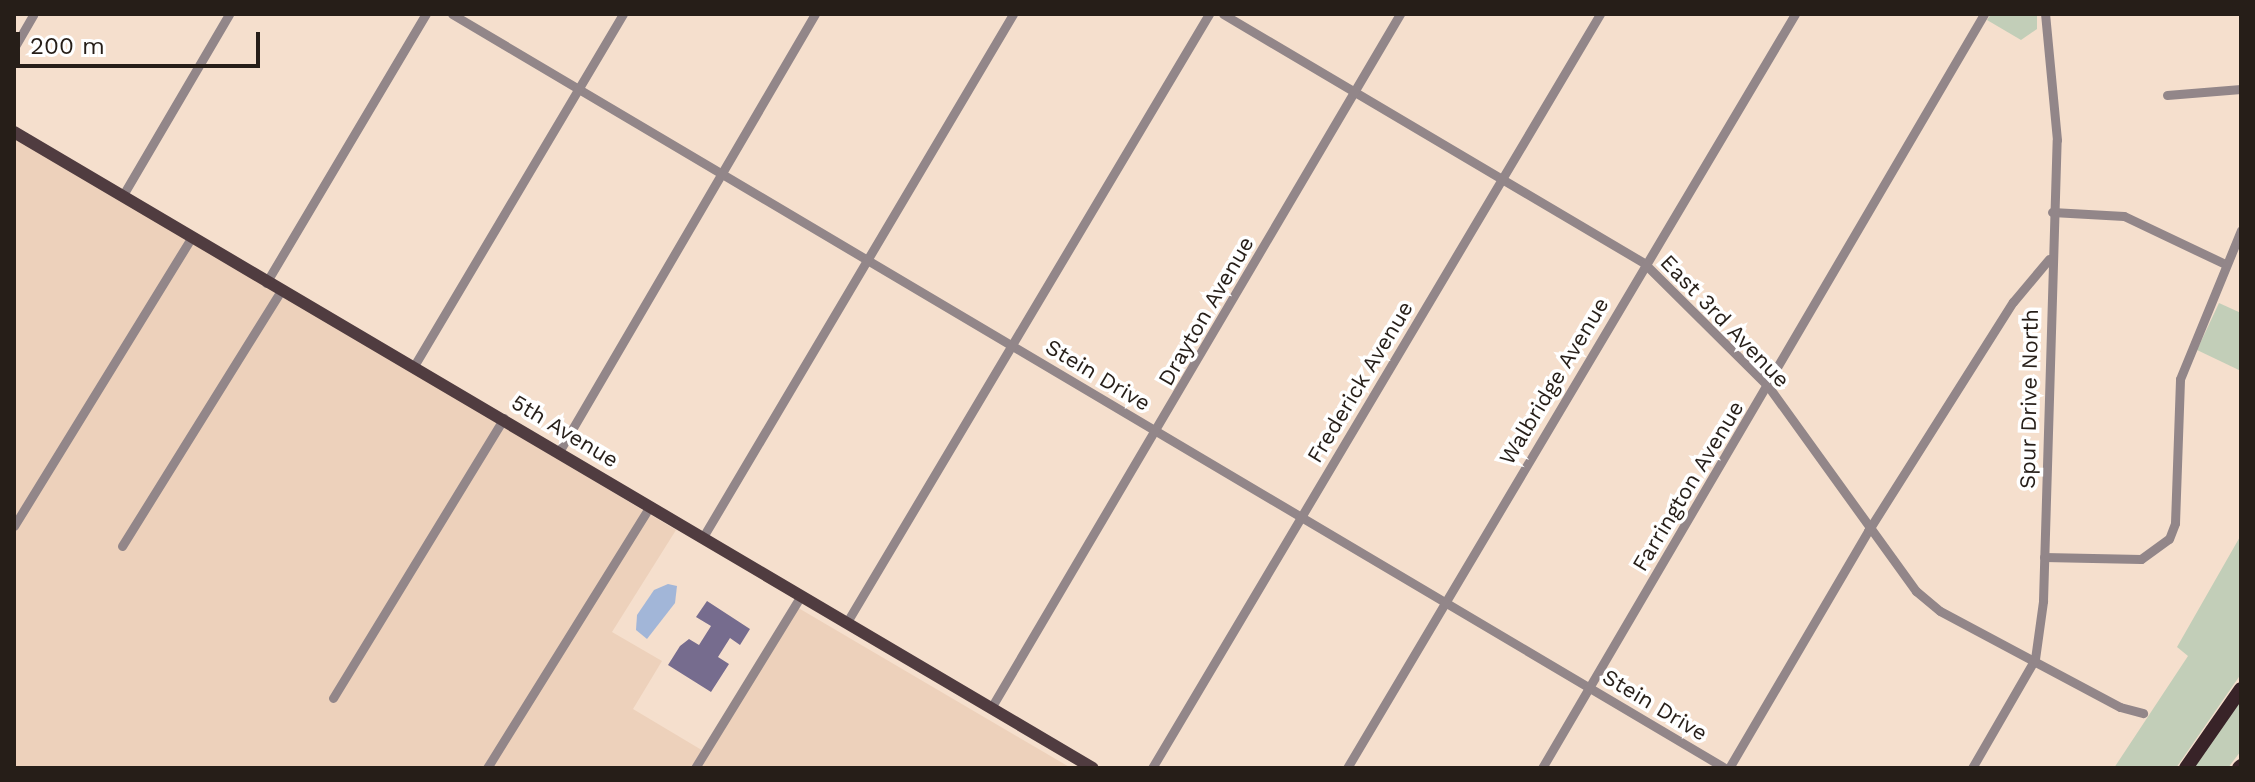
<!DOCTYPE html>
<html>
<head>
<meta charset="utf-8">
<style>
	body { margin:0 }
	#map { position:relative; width:2255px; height:782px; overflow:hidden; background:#f5dfcd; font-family:"Work Sans",sans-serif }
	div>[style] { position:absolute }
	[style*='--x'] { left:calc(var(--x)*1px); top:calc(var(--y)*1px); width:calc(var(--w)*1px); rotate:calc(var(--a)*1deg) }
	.built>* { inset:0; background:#edd1bb }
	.green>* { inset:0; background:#c2ceb8 }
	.water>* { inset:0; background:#a2b6d8 }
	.building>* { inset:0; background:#766c8e }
	.minor>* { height:9px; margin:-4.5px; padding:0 4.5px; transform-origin:4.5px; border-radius:4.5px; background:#928689 }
	.major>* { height:12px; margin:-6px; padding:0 6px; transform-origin:6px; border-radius:6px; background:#503c40 }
	.highway>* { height:14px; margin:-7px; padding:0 7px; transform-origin:7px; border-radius:7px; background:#382328 }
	span { translate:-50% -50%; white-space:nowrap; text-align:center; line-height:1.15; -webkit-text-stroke:7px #fff; paint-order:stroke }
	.street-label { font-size:22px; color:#261e18 }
	.frame { position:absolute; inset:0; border:16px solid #261e18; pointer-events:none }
	.scale { position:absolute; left:16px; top:32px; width:244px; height:36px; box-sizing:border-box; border:4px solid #261e18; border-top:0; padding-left:10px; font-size:24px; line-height:28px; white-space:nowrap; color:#261e18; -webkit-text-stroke:6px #fff; paint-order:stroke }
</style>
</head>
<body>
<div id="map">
	<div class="built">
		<i style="clip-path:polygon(14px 134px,676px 530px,612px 632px,662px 661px,633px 709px,705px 752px,795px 606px,1071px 768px,14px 768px)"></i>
	</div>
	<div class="green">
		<i style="clip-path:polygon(1991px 14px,2037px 14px,2037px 29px,2021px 40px,1987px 20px)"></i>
		<i style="clip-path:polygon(2219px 303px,2241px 313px,2241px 371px,2197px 350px)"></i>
		<i style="clip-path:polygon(2241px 535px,2241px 674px,2176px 768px,2114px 768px,2188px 656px,2177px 647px)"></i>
		<i style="clip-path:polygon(2241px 700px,2241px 751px,2234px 760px,2228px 768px,2194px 768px)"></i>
	</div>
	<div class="water">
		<i style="clip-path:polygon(668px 584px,677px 586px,675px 603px,647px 639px,636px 630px,637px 615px,654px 590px)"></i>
	</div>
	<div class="building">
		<i style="clip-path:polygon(707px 601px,750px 629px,740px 645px,730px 638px,718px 657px,729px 664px,711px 692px,668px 665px,680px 646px,689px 639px,699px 645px,711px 626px,696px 617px)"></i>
	</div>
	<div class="minor">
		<i style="--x:452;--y:14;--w:1480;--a:30.64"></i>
		<i style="--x:1223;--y:14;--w:489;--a:30.6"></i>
		<i style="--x:1644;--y:263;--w:175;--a:44.8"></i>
		<i style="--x:1768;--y:386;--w:253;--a:54.2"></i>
		<i style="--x:1916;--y:591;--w:31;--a:40"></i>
		<i style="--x:1940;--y:611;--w:204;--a:28.1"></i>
		<i style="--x:2120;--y:707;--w:24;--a:15"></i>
		<i style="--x:14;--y:48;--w:39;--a:-60"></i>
		<i style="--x:2167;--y:95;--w:74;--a:-4.6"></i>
		<i style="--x:123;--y:195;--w:210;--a:-59.6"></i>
		<i style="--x:2052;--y:212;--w:72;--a:3.2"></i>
		<i style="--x:2124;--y:216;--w:112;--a:25.4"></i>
		<i style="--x:266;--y:283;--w:313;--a:-59.3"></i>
		<i style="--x:414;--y:366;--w:409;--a:-59.3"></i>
		<i style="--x:560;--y:450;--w:505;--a:-59.68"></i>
		<i style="--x:14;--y:526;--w:339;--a:-58.4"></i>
		<i style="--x:703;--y:537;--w:608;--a:-59.34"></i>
		<i style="--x:122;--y:546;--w:303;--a:-58.1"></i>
		<i style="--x:2044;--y:557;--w:97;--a:1.2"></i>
		<i style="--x:2141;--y:559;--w:34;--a:-36"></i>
		<i style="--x:2169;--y:539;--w:17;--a:-69"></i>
		<i style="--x:2175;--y:523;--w:144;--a:-88"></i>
		<i style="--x:2180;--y:379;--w:161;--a:-67.7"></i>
		<i style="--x:847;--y:622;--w:708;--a:-59.23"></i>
		<i style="--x:333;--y:698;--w:328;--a:-58.6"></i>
		<i style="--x:991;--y:708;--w:806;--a:-59.49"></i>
		<i style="--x:487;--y:768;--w:309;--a:-58.1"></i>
		<i style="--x:695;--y:768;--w:202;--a:-58.4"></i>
		<i style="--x:1152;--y:768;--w:877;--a:-59.28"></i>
		<i style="--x:1347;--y:768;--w:877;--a:-59.28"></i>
		<i style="--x:1542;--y:768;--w:874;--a:-59.62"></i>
		<i style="--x:1729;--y:768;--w:275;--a:-59.6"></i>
		<i style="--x:1868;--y:531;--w:271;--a:-57.7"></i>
		<i style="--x:2013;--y:302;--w:56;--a:-50.1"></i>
		<i style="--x:1972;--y:768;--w:126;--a:-60"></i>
		<i style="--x:2035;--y:659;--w:59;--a:-82.1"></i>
		<i style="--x:2043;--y:601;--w:461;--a:-88.3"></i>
		<i style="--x:2057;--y:140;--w:127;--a:-95.4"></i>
	</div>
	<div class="major">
		<i style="--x:14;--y:132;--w:1252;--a:30.52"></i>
	</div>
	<div class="highway">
		<i style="--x:2186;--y:768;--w:96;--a:-55.2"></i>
		<i style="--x:2239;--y:768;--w:3;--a:-45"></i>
	</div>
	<div class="street-label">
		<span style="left:1206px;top:311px;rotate:-60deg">Drayton Avenue</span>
		<span style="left:1725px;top:321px;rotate:46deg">East 3rd Avenue</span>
		<span style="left:1098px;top:375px;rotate:31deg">Stein Drive</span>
		<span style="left:1554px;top:381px;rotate:-59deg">Walbridge Avenue</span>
		<span style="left:1360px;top:382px;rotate:-59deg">Frederick Avenue</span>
		<span style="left:2029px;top:399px;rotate:-89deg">Spur Drive North</span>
		<span style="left:565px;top:431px;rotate:31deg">5th Avenue</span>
		<span style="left:1688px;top:486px;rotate:-59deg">Farrington Avenue</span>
		<span style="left:1655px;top:705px;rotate:31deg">Stein Drive</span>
	</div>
	<div class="frame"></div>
	<div class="scale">200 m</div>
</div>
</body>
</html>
